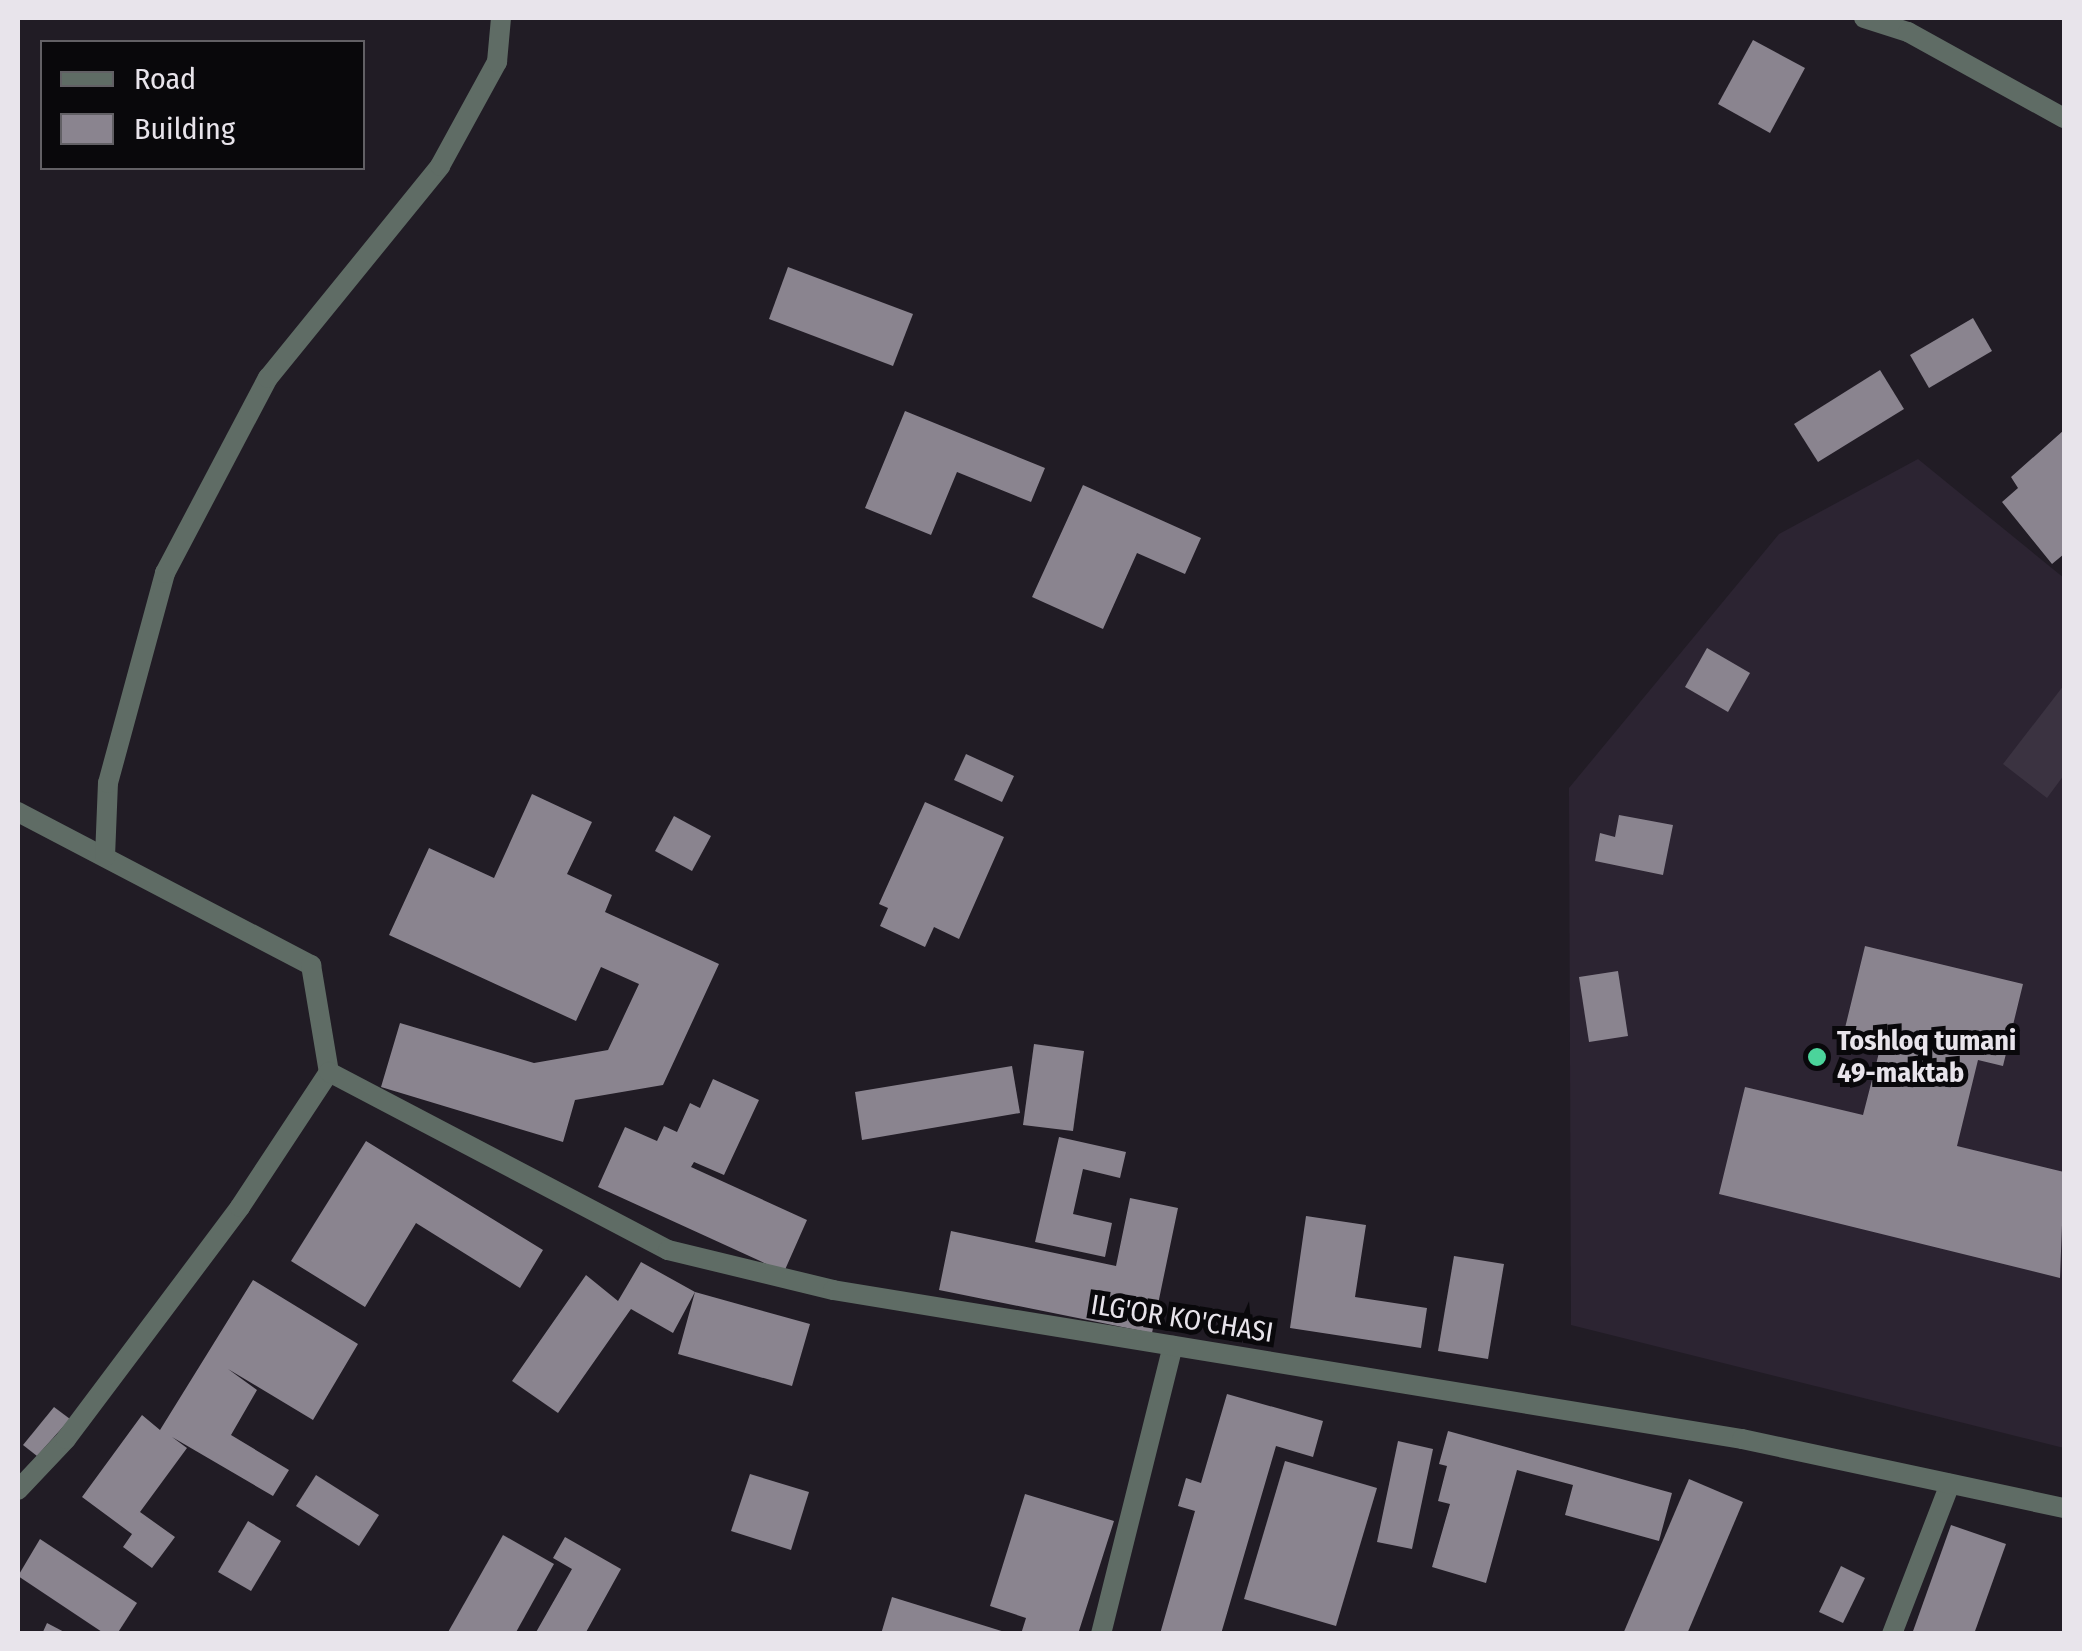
<!DOCTYPE html>
<html>
<head>
<meta charset="utf-8">
<style>
	body { margin:0 }
	#map { position:relative; width:2082px; height:1651px; overflow:hidden; background:#211c25; font-family:"Fira Sans Condensed",sans-serif }
	div>[style] { position:absolute }
	[style*='--x'] { left:calc(var(--x)*1px); top:calc(var(--y)*1px); width:calc(var(--w)*1px); rotate:calc(var(--a)*1deg) }
	.built>* { inset:0; background:#2c2432 }
	.green>* { inset:0; background:#3b3341 }
	.building>* { inset:0; background:#8a848f }
	.minor>* { height:20px; margin:-10px; padding:0 10px; transform-origin:10px; border-radius:10px; background:#5f6c65 }
	.tertiary>* { height:20px; margin:-10px; padding:0 10px; transform-origin:10px; border-radius:10px; background:#5f6c65 }
	.dots>* { width:28px; height:28px; translate:-50% -50%; box-sizing:border-box; border:5px solid #09080b; border-radius:50% }
	span { translate:-50% -50%; white-space:nowrap; text-align:center; line-height:1.15; -webkit-text-stroke:10px #09080b; paint-order:stroke }
	.poi-label { font-size:28px; color:#e8e4eb; font-weight:700 }
	.left { translate:0 -50%; text-align:left }
	.street-label { font-size:28px; color:#e8e4eb }
	.frame { position:absolute; inset:0; border:20px solid #e8e4eb; pointer-events:none }
	.legend { position:absolute; left:40px; top:40px; width:325px; height:130px; box-sizing:border-box; background:#09080b; border:2px solid #626065; margin:0; padding:12px 18px; list-style:none; font-size:30px; color:#e8e4eb }
	.legend li { display:flex; align-items:center; gap:20px; height:50px }
	.legend b { width:50px; border:2px solid #626065 }
</style>
</head>
<body>
<div id="map">
	<div class="built">
		<i style="clip-path:polygon(1918px 459px,2064px 578px,2064px 1448px,1571px 1325px,1569px 788px,1779px 534px)"></i>
	</div>
	<div class="green">
		<i style="clip-path:polygon(2064px 685px,2064px 775px,2047px 798px,2003px 764px)"></i>
	</div>
	<div class="building">
		<i style="clip-path:polygon(1753px 40px,1805px 68px,1770px 133px,1718px 104px)"></i>
		<i style="clip-path:polygon(788px 267px,913px 314px,893px 366px,769px 319px)"></i>
		<i style="clip-path:polygon(1973px 318px,1992px 351px,1929px 388px,1910px 355px)"></i>
		<i style="clip-path:polygon(1880px 370px,1904px 409px,1818px 462px,1794px 424px)"></i>
		<i style="clip-path:polygon(905px 411px,1045px 468px,1031px 502px,957px 472px,931px 535px,865px 508px)"></i>
		<i style="clip-path:polygon(2064px 430px,2064px 554px,2052px 564px,2002px 502px,2018px 488px,2011px 477px)"></i>
		<i style="clip-path:polygon(1083px 485px,1201px 538px,1185px 574px,1137px 553px,1103px 629px,1032px 597px)"></i>
		<i style="clip-path:polygon(1707px 648px,1750px 673px,1728px 712px,1685px 687px)"></i>
		<i style="clip-path:polygon(966px 754px,1014px 776px,1002px 802px,954px 780px)"></i>
		<i style="clip-path:polygon(532px 794px,592px 822px,567px 874px,612px 895px,605px 912px,719px 964px,663px 1085px,575px 1100px,563px 1142px,381px 1087px,400px 1023px,534px 1063px,608px 1050px,639px 984px,601px 967px,576px 1021px,389px 935px,429px 848px,494px 878px)"></i>
		<i style="clip-path:polygon(925px 802px,1004px 837px,959px 939px,934px 927px,925px 947px,880px 926px,888px 908px,879px 904px)"></i>
		<i style="clip-path:polygon(1619px 815px,1673px 825px,1663px 875px,1595px 861px,1600px 833px,1615px 837px)"></i>
		<i style="clip-path:polygon(674px 816px,711px 836px,692px 871px,655px 851px)"></i>
		<i style="clip-path:polygon(1865px 946px,2023px 984px,2003px 1066px,1978px 1060px,1957px 1146px,2064px 1172px,2060px 1278px,1719px 1194px,1745px 1087px,1863px 1115px,1883px 1037px,1845px 1028px)"></i>
		<i style="clip-path:polygon(1618px 971px,1628px 1036px,1589px 1042px,1579px 977px)"></i>
		<i style="clip-path:polygon(1034px 1044px,1084px 1051px,1073px 1131px,1023px 1125px)"></i>
		<i style="clip-path:polygon(1012px 1066px,1020px 1113px,862px 1140px,855px 1092px)"></i>
		<i style="clip-path:polygon(713px 1079px,759px 1100px,724px 1175px,694px 1162px,691px 1167px,807px 1220px,784px 1272px,598px 1187px,625px 1127px,657px 1141px,664px 1126px,677px 1132px,690px 1103px,700px 1108px)"></i>
		<i style="clip-path:polygon(1059px 1137px,1126px 1152px,1120px 1178px,1083px 1169px,1073px 1214px,1112px 1223px,1105px 1257px,1035px 1242px)"></i>
		<i style="clip-path:polygon(366px 1141px,543px 1250px,520px 1288px,416px 1223px,365px 1307px,291px 1261px)"></i>
		<i style="clip-path:polygon(1130px 1198px,1178px 1208px,1152px 1333px,939px 1290px,951px 1231px,1116px 1266px)"></i>
		<i style="clip-path:polygon(1306px 1216px,1366px 1225px,1355px 1297px,1427px 1308px,1421px 1348px,1290px 1328px)"></i>
		<i style="clip-path:polygon(1454px 1256px,1504px 1264px,1488px 1359px,1438px 1351px)"></i>
		<i style="clip-path:polygon(641px 1262px,695px 1292px,810px 1324px,792px 1386px,678px 1354px,695px 1292px,673px 1333px,631px 1309px,558px 1413px,512px 1381px,586px 1275px,618px 1301px)"></i>
		<i style="clip-path:polygon(253px 1280px,358px 1344px,313px 1420px,228px 1369px,257px 1390px,231px 1435px,289px 1470px,273px 1496px,172px 1437px,187px 1448px,140px 1512px,175px 1537px,152px 1568px,123px 1547px,132px 1534px,82px 1497px,142px 1415px,160px 1430px)"></i>
		<i style="clip-path:polygon(1227px 1394px,1323px 1421px,1313px 1457px,1276px 1446px,1221px 1634px,1160px 1634px,1195px 1511px,1178px 1506px,1186px 1478px,1201px 1483px)"></i>
		<i style="clip-path:polygon(54px 1407px,70px 1419px,37px 1456px,23px 1445px)"></i>
		<i style="clip-path:polygon(1448px 1431px,1672px 1493px,1659px 1541px,1565px 1515px,1573px 1485px,1517px 1470px,1486px 1583px,1432px 1567px,1450px 1504px,1438px 1501px,1447px 1466px,1439px 1464px)"></i>
		<i style="clip-path:polygon(1398px 1441px,1433px 1449px,1412px 1549px,1377px 1542px)"></i>
		<i style="clip-path:polygon(1285px 1461px,1377px 1488px,1336px 1626px,1244px 1599px)"></i>
		<i style="clip-path:polygon(750px 1474px,809px 1492px,791px 1550px,731px 1531px)"></i>
		<i style="clip-path:polygon(316px 1475px,379px 1515px,359px 1546px,296px 1506px)"></i>
		<i style="clip-path:polygon(1689px 1479px,1743px 1502px,1687px 1634px,1623px 1634px)"></i>
		<i style="clip-path:polygon(1025px 1494px,1114px 1521px,1078px 1634px,1021px 1634px,1026px 1618px,990px 1606px)"></i>
		<i style="clip-path:polygon(248px 1521px,281px 1541px,251px 1591px,218px 1572px)"></i>
		<i style="clip-path:polygon(1951px 1525px,2006px 1544px,1974px 1634px,1912px 1634px)"></i>
		<i style="clip-path:polygon(503px 1535px,554px 1564px,515px 1634px,447px 1634px)"></i>
		<i style="clip-path:polygon(565px 1537px,621px 1569px,585px 1634px,535px 1634px,572px 1569px,553px 1558px)"></i>
		<i style="clip-path:polygon(40px 1539px,137px 1603px,117px 1634px,105px 1634px,18px 1576px)"></i>
		<i style="clip-path:polygon(1841px 1566px,1865px 1578px,1843px 1623px,1819px 1612px)"></i>
		<i style="clip-path:polygon(892px 1597px,1008px 1633px,1008px 1634px,881px 1634px)"></i>
		<i style="clip-path:polygon(47px 1623px,68px 1634px,42px 1634px)"></i>
	</div>
	<div class="minor">
		<i style="--x:1864;--y:18;--w:46;--a:17.7"></i>
		<i style="--x:1908;--y:32;--w:178;--a:28.9"></i>
		<i style="--x:18;--y:812;--w:331;--a:27.6"></i>
		<i style="--x:311;--y:965;--w:109;--a:80.5"></i>
		<i style="--x:105;--y:857;--w:74;--a:-87.7"></i>
		<i style="--x:108;--y:783;--w:218;--a:-74.8"></i>
		<i style="--x:165;--y:573;--w:221;--a:-62.2"></i>
		<i style="--x:268;--y:378;--w:273;--a:-50.9"></i>
		<i style="--x:440;--y:166;--w:119;--a:-61.3"></i>
		<i style="--x:497;--y:62;--w:44;--a:-84.8"></i>
		<i style="--x:1101;--y:1634;--w:297;--a:-76"></i>
		<i style="--x:1892;--y:1634;--w:161;--a:-68.9"></i>
	</div>
	<div class="tertiary">
		<i style="--x:18;--y:1490;--w:70;--a:-46.7"></i>
		<i style="--x:66;--y:1439;--w:290;--a:-53.1"></i>
		<i style="--x:240;--y:1207;--w:162;--a:-56.6"></i>
		<i style="--x:329;--y:1072;--w:383;--a:27.7"></i>
		<i style="--x:668;--y:1250;--w:170;--a:13.6"></i>
		<i style="--x:833;--y:1290;--w:921;--a:9.31"></i>
		<i style="--x:1742;--y:1439;--w:329;--a:12.1"></i>
	</div>
	<div class="dots">
		<i style="left:1817px;top:1057px;background:#4bd49b"></i>
	</div>
	<div class="poi-label">
		<span class="left" style="left:1837px;top:1057px">Toshloq tumani<br>49-maktab</span>
	</div>
	<div class="street-label">
		<span style="left:1182px;top:1319px;rotate:9deg">ILG'OR KO'CHASI</span>
	</div>
	<div class="frame"></div>
	<ul class="legend">
	<li><b style="height:12px;background:#5f6c65"></b>Road</li>
	<li><b style="height:28px;background:#8a848f"></b>Building</li>
	</ul>
</div>
</body>
</html>
